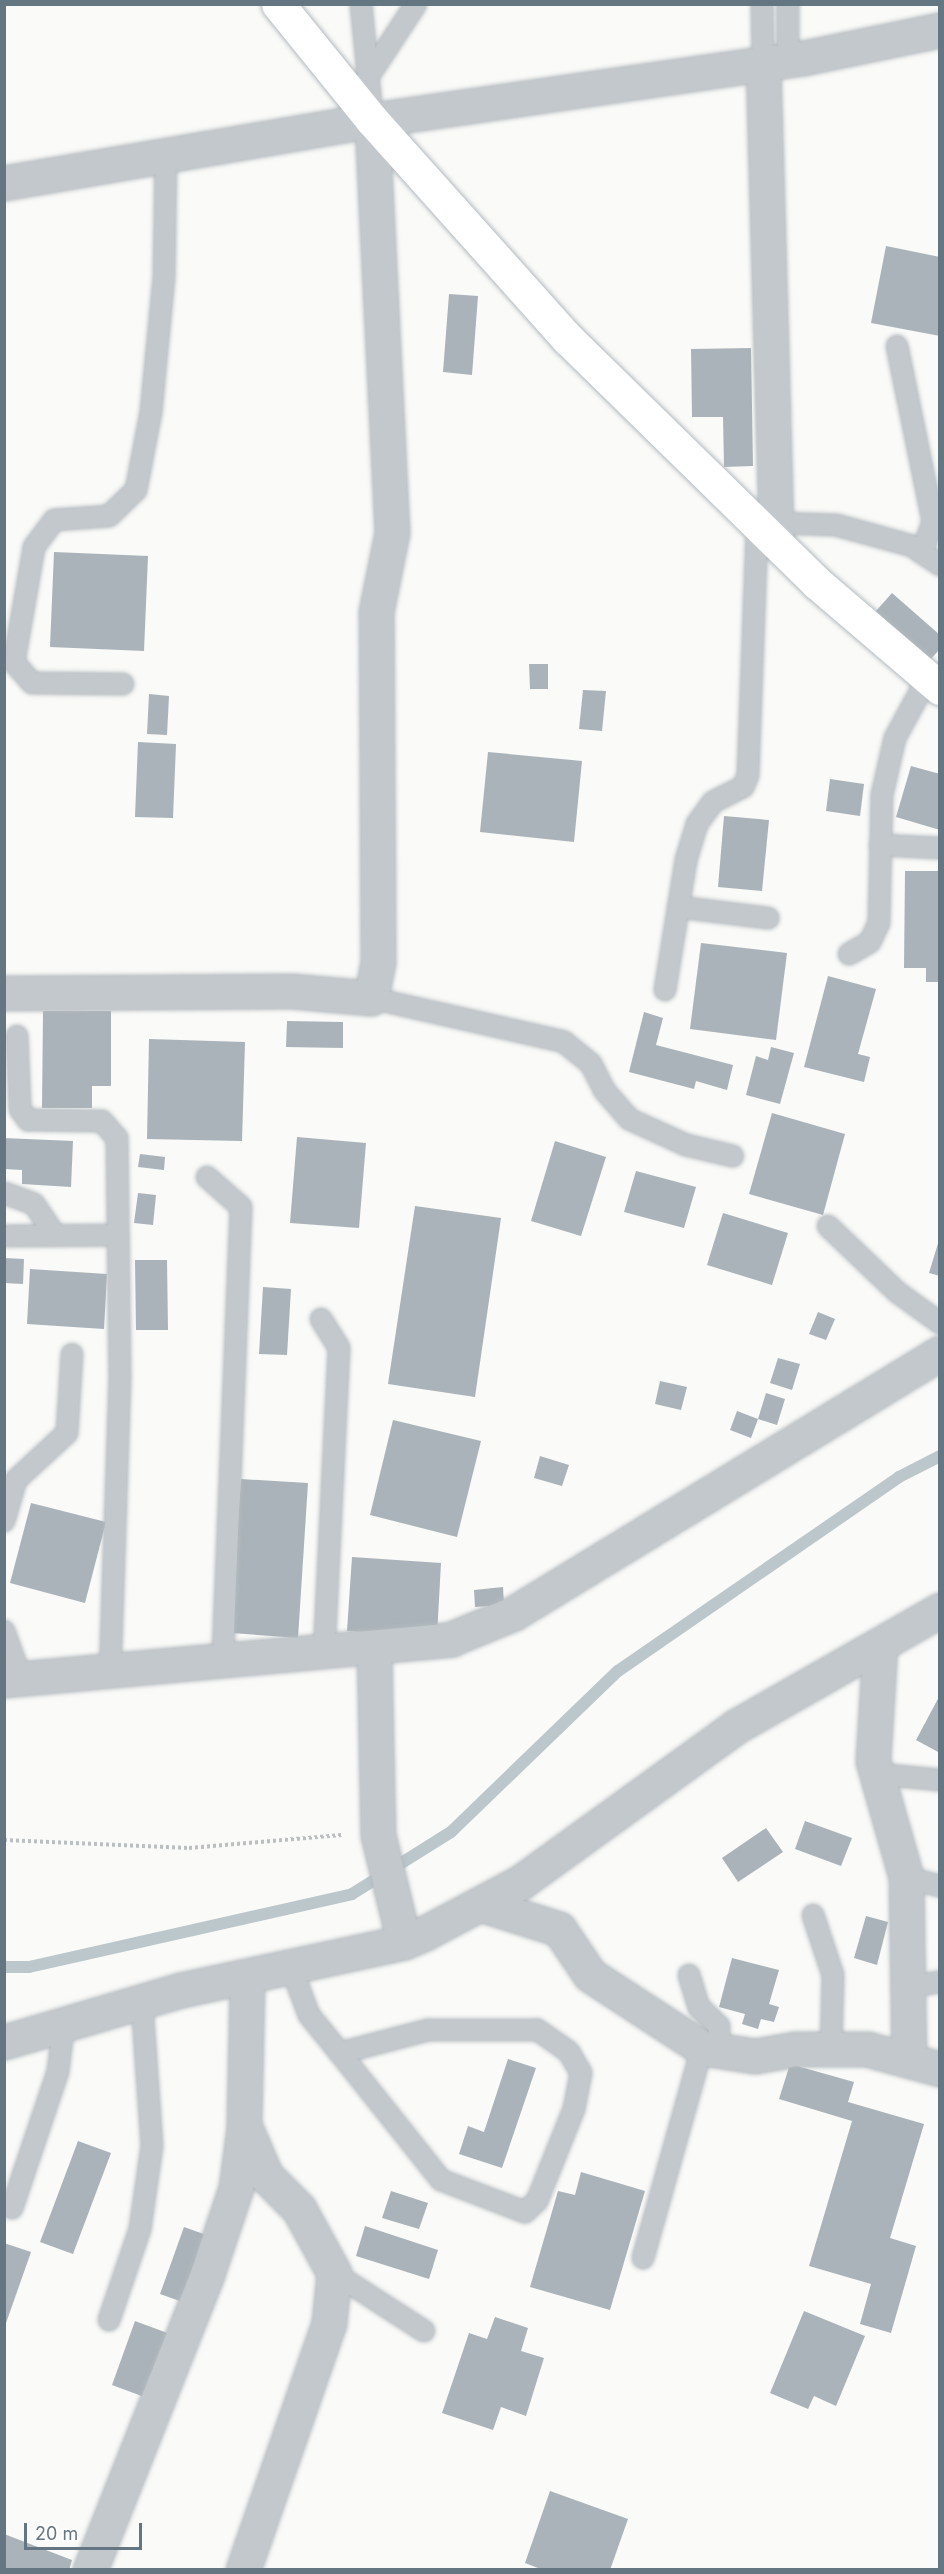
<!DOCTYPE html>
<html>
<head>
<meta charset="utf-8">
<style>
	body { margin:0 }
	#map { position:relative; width:944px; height:2574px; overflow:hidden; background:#fafaf8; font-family:Inter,sans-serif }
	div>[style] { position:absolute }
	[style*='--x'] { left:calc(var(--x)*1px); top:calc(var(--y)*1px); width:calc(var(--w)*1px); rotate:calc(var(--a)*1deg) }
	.stream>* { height:12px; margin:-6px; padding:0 6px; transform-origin:6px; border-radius:6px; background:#bbc7cb }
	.building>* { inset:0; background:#aab3b9 }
	.path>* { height:4px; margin-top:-2px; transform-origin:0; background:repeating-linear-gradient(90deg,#bbbfc2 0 3px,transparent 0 6px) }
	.roads { filter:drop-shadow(0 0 2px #b3babf) drop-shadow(0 0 2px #b3babf) }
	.service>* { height:20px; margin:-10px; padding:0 10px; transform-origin:10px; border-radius:10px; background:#c3c8cc }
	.minor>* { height:33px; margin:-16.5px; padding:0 16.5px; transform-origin:16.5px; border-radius:16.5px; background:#c3c8cc }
	.secondary>* { height:33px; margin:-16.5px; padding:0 16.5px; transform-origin:16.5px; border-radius:16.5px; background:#fff }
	span { translate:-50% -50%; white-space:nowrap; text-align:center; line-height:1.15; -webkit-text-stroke:6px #fff; paint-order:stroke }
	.frame { position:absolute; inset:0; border:6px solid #657683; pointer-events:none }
	.scale { position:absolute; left:24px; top:2523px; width:118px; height:27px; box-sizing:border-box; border:3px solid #657683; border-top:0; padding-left:8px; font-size:18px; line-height:21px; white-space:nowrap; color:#657683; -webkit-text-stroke:4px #fff; paint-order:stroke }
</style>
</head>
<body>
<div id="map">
	<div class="stream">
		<i style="--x:4;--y:1967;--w:25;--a:0"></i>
		<i style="--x:29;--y:1967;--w:331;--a:-12.7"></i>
		<i style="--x:352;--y:1894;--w:117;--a:-32.1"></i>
		<i style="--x:451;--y:1832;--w:232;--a:-44"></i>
		<i style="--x:618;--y:1671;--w:341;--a:-34.6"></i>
		<i style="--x:899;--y:1477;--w:46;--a:-27.1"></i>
	</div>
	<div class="building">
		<i style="clip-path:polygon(886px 246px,940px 257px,940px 336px,871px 323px)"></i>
		<i style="clip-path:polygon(449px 294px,478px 296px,472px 375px,443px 372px)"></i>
		<i style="clip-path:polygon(751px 348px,753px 466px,724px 467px,723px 417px,692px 417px,691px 349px)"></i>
		<i style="clip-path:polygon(54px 552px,148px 556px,144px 651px,50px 647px)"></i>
		<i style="clip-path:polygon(892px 593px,940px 635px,940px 649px,930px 660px,875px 612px)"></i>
		<i style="clip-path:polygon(529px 664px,548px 664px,548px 689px,530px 689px)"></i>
		<i style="clip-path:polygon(583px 690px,606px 691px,602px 731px,579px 729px)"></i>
		<i style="clip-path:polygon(149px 694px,169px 696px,167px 735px,147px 734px)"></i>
		<i style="clip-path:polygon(138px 742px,176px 744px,173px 818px,135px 817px)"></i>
		<i style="clip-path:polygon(488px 752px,582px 761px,574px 842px,480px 832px)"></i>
		<i style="clip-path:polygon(911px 766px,940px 774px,940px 830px,896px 817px)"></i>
		<i style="clip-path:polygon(830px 779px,864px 784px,860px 816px,826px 811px)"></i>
		<i style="clip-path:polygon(724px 816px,769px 820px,762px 891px,718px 887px)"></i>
		<i style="clip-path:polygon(905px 871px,940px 871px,940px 982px,926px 982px,926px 968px,904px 968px)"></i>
		<i style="clip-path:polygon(701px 943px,787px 953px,776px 1040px,690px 1029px)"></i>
		<i style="clip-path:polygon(828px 976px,876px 989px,858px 1054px,870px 1057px,864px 1082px,804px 1067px)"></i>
		<i style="clip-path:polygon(43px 1011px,111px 1011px,111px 1086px,92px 1086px,92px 1108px,42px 1108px)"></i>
		<i style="clip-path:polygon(644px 1012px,663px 1018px,656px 1045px,733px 1065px,727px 1090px,696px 1081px,694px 1089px,629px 1072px)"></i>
		<i style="clip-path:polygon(287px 1021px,343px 1022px,343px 1048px,286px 1047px)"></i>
		<i style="clip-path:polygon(149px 1039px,245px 1042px,242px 1141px,147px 1139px)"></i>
		<i style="clip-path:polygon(771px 1047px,794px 1053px,780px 1104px,746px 1095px,756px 1056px,768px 1060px)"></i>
		<i style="clip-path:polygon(772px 1113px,845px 1134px,823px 1215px,749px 1194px)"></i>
		<i style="clip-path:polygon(297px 1137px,366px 1143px,359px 1228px,290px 1223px)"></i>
		<i style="clip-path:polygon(4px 1138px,73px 1141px,71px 1187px,22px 1184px,22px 1170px,4px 1169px)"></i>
		<i style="clip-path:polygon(555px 1141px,606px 1157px,581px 1236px,531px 1221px)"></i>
		<i style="clip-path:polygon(140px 1154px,165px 1157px,164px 1170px,138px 1167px)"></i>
		<i style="clip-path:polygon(636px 1171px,696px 1187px,684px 1228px,624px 1212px)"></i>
		<i style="clip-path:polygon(138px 1193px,156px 1195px,153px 1225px,134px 1223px)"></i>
		<i style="clip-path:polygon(415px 1206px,501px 1218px,475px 1397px,388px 1384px)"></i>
		<i style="clip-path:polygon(723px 1213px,788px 1233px,772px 1285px,707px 1265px)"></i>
		<i style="clip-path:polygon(939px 1240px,940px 1240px,940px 1276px,929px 1273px)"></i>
		<i style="clip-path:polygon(24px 1259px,23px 1284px,4px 1283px,5px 1258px)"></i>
		<i style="clip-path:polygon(135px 1260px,167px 1260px,168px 1330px,136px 1330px)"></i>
		<i style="clip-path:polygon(30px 1269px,107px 1274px,104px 1329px,27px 1324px)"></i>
		<i style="clip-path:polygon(263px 1287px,291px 1289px,287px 1355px,259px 1354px)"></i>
		<i style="clip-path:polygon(818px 1312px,835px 1319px,826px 1340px,809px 1334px)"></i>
		<i style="clip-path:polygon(778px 1358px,800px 1364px,792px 1390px,770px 1383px)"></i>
		<i style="clip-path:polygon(660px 1381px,687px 1387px,681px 1410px,655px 1404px)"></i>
		<i style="clip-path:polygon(766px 1393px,785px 1399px,777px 1425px,758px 1419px)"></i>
		<i style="clip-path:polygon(737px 1411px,758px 1419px,751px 1438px,730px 1430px)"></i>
		<i style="clip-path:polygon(393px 1420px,481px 1441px,457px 1537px,370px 1515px)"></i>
		<i style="clip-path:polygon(540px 1456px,569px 1465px,562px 1486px,534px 1478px)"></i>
		<i style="clip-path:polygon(241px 1479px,308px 1483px,298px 1638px,231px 1633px)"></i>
		<i style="clip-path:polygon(31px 1503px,106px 1522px,85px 1603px,10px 1583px)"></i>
		<i style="clip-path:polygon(352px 1557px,441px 1563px,437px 1636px,347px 1631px)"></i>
		<i style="clip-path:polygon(503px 1587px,504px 1605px,475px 1607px,474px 1590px)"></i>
		<i style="clip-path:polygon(940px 1695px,940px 1753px,916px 1740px)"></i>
		<i style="clip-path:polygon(805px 1821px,852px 1838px,841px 1866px,795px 1849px)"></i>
		<i style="clip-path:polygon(766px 1828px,783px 1852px,738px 1882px,722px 1858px)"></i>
		<i style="clip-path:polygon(866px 1916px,888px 1922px,877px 1965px,854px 1958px)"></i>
		<i style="clip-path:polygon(732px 1958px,779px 1970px,769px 2004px,779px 2007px,774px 2022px,761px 2019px,758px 2029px,742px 2024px,745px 2014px,719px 2007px)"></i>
		<i style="clip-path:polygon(508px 2059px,536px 2068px,502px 2168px,459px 2154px,468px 2126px,484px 2132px)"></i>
		<i style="clip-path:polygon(790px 2064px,854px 2082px,848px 2102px,924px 2124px,890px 2238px,916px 2246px,891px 2333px,860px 2324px,871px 2284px,809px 2266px,852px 2121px,779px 2099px)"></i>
		<i style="clip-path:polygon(78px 2141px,111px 2153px,73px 2254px,40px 2242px)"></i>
		<i style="clip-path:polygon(581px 2172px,645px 2191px,610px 2310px,530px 2287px,558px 2191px,575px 2195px)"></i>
		<i style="clip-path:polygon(391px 2191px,428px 2203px,419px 2229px,382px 2218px)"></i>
		<i style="clip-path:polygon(365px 2226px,438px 2250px,429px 2279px,356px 2256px)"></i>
		<i style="clip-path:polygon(184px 2227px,212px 2237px,188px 2304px,160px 2294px)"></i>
		<i style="clip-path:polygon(4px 2243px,31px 2252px,5px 2326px,4px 2326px)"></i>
		<i style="clip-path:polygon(804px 2311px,865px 2336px,836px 2406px,814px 2396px,808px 2409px,770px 2393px)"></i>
		<i style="clip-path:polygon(495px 2317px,528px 2328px,521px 2351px,544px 2358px,526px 2416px,501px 2407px,493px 2430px,442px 2413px,469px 2333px,487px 2339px)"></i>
		<i style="clip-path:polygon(135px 2321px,170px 2334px,147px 2398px,112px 2385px)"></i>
		<i style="clip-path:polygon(550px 2491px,628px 2519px,610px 2570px,543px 2570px,525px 2563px)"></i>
		<i style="clip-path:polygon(4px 2534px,72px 2560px,69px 2570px,4px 2570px)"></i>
	</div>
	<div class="path">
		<i style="--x:4;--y:1840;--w:185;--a:2.5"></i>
		<i style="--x:189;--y:1848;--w:153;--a:-4.9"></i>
	</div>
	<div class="roads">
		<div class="service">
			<i style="--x:361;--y:4;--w:112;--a:84.3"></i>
			<i style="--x:762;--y:4;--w:59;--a:89"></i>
			<i style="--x:788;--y:4;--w:56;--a:90"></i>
			<i style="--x:368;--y:77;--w:87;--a:-56.7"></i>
			<i style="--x:897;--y:346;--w:180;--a:78.4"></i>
			<i style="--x:933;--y:522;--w:33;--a:110"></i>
			<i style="--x:776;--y:523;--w:60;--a:1.9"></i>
			<i style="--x:836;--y:525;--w:79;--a:15.4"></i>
			<i style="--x:912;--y:546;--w:34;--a:34"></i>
			<i style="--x:123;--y:684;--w:91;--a:-179.4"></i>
			<i style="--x:32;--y:683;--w:28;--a:-131"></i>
			<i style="--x:14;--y:662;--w:117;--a:-80.1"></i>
			<i style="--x:34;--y:547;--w:34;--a:-53"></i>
			<i style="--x:54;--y:520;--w:55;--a:-4.2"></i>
			<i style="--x:109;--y:516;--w:37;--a:-44"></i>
			<i style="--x:136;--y:490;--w:79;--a:-79.1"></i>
			<i style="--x:151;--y:412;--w:135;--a:-84.5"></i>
			<i style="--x:164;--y:278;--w:123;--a:-89.1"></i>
			<i style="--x:880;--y:845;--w:60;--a:2.9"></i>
			<i style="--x:678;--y:907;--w:91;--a:7"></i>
			<i style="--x:849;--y:954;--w:24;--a:-30"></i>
			<i style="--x:870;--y:942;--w:21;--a:-65"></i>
			<i style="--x:879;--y:923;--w:128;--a:-88.7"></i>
			<i style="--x:882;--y:795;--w:58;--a:-77.2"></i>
			<i style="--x:895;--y:738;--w:67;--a:-61.5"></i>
			<i style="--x:665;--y:990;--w:132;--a:-80.8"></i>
			<i style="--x:686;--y:860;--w:38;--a:-73"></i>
			<i style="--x:697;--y:824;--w:27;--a:-54"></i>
			<i style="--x:713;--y:802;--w:34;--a:-27"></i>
			<i style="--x:743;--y:787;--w:13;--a:-67"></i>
			<i style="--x:748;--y:775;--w:251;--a:-87.9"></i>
			<i style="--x:371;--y:998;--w:198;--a:12.8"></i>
			<i style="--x:564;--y:1042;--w:35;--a:39"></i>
			<i style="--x:591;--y:1064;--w:29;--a:63"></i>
			<i style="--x:604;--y:1090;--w:38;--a:49"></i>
			<i style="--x:629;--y:1119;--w:63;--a:24.5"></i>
			<i style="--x:686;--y:1145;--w:48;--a:13.2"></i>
			<i style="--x:17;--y:1036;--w:73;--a:87.6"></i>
			<i style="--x:20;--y:1109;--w:14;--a:54"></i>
			<i style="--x:28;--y:1120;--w:74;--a:0.8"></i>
			<i style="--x:102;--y:1121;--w:23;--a:49"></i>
			<i style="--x:117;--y:1138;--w:238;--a:89.3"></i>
			<i style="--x:120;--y:1376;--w:295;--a:91.9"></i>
			<i style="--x:207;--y:1177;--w:45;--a:41.4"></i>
			<i style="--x:241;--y:1207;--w:454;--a:92.3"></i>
			<i style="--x:4;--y:1193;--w:32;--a:20"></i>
			<i style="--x:34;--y:1204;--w:37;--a:56"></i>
			<i style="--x:828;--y:1226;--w:95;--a:43.7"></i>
			<i style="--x:897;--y:1292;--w:53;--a:35.8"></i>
			<i style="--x:7;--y:1236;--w:111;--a:-0.5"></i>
			<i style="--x:321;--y:1319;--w:34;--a:58"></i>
			<i style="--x:339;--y:1348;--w:304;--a:92.8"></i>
			<i style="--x:4;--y:1521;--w:43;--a:-73.7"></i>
			<i style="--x:16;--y:1480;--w:69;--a:-42.7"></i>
			<i style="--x:67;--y:1433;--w:79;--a:-86.4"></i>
			<i style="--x:4;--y:1631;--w:50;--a:70.1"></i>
			<i style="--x:878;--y:1774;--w:62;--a:5.5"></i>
			<i style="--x:906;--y:1877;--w:35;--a:15"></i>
			<i style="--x:813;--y:1915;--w:63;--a:71.6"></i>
			<i style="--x:833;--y:1975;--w:76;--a:91.5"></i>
			<i style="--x:291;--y:1967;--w:51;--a:69.4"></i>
			<i style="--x:309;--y:2015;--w:49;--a:50.8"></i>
			<i style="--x:340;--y:2053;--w:162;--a:51.5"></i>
			<i style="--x:441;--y:2180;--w:90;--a:20.9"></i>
			<i style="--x:525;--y:2212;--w:16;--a:-43"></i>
			<i style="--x:537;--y:2201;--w:99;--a:-68.1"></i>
			<i style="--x:574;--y:2109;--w:37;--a:-79"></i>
			<i style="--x:581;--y:2073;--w:24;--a:-120"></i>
			<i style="--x:569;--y:2052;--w:39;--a:-145"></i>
			<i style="--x:537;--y:2030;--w:109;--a:180"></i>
			<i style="--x:428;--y:2030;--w:91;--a:165.4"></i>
			<i style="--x:689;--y:1975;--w:34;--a:73"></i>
			<i style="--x:699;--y:2007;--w:28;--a:44"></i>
			<i style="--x:719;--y:2026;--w:27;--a:90"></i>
			<i style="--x:908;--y:1987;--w:32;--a:-9"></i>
			<i style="--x:12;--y:2208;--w:145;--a:-71.4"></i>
			<i style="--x:58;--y:2071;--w:47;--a:-82.7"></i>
			<i style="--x:643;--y:2258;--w:218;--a:-74.3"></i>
			<i style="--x:334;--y:2273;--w:107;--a:32.8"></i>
			<i style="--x:109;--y:2320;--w:96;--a:-71.2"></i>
			<i style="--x:140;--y:2229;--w:84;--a:-81.8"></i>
			<i style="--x:152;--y:2146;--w:144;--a:-94"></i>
		</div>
		<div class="minor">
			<i style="--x:763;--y:63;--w:480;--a:88.4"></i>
			<i style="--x:4;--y:183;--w:373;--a:-9.7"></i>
			<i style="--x:372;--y:120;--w:435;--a:-8.2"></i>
			<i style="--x:803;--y:58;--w:140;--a:-11.6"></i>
			<i style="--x:4;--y:993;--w:288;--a:-0.4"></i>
			<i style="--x:292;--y:991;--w:79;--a:5.1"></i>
			<i style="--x:371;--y:998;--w:36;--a:-79"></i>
			<i style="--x:378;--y:963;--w:351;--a:-90.3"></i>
			<i style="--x:376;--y:612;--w:81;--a:-78.6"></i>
			<i style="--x:392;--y:533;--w:413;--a:-92.8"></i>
			<i style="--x:880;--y:1645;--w:116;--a:93.5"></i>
			<i style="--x:873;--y:1761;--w:121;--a:74.1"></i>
			<i style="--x:906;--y:1877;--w:181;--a:89.1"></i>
			<i style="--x:374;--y:1648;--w:187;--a:88.8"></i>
			<i style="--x:378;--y:1835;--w:110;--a:76.3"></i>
			<i style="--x:4;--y:1680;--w:449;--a:-5.2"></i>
			<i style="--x:451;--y:1639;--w:68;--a:-22.4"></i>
			<i style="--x:514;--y:1613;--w:499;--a:-31.4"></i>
			<i style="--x:480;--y:1904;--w:83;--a:17.6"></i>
			<i style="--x:559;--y:1929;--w:55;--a:56"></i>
			<i style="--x:590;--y:1975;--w:134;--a:33.1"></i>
			<i style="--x:702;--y:2048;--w:54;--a:8.6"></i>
			<i style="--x:755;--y:2056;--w:41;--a:-9.9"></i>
			<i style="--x:795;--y:2049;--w:72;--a:0"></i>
			<i style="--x:867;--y:2049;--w:76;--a:15.3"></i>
			<i style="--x:4;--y:2042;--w:184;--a:-16.4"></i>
			<i style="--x:181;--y:1990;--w:228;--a:-12.1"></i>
			<i style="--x:404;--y:1942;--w:23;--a:-23"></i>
			<i style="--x:425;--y:1933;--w:109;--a:-28"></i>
			<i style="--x:521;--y:1882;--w:264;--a:-35.9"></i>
			<i style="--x:735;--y:1727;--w:236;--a:-29.7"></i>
			<i style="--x:90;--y:2570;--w:318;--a:-68.4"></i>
			<i style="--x:207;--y:2274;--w:91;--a:-71.4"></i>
			<i style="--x:236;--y:2188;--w:62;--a:-82.5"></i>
			<i style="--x:243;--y:2570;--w:262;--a:-70.8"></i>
			<i style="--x:329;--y:2323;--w:50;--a:-84.3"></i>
			<i style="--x:334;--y:2273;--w:73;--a:-118.7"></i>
			<i style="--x:299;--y:2209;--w:47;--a:-135"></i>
			<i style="--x:266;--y:2176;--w:56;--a:-113.3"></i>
			<i style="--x:244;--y:2125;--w:148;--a:-88.8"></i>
		</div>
		<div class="secondary">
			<i style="--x:278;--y:4;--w:149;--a:51"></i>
			<i style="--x:372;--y:120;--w:294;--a:48.2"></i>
			<i style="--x:568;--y:339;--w:349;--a:44.4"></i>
			<i style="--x:817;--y:583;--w:162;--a:40.5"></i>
		</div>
	</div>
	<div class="frame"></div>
	<div class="scale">20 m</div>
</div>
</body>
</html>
